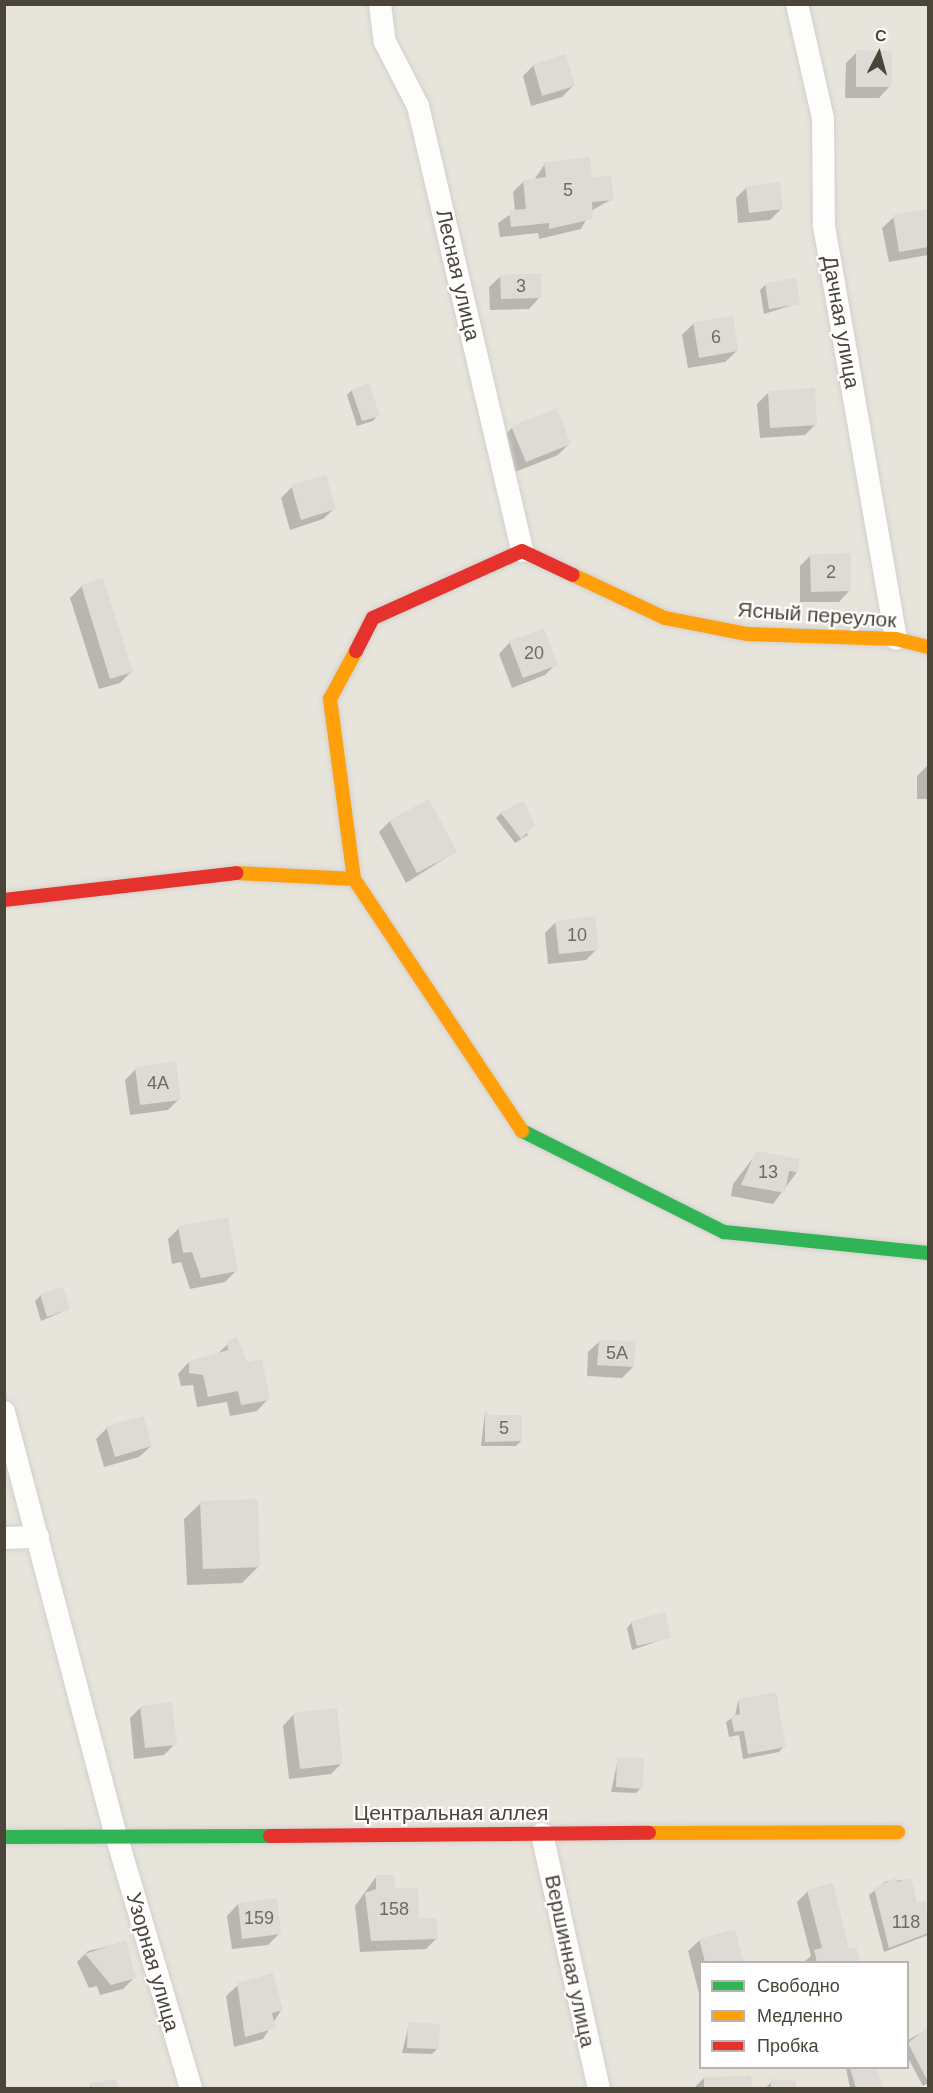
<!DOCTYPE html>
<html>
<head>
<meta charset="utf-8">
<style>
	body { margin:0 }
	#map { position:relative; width:933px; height:2093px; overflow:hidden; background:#f4f2ee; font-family:Arial,sans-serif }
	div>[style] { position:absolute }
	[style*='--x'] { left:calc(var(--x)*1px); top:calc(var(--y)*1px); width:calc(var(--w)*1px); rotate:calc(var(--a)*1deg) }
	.residential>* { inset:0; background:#e7e4dc }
	.shadow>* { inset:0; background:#0003 }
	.building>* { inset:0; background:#dedbd6 }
	.roads { filter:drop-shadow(0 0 2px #d2d0cb) drop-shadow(0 0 2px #d2d0cb) }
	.street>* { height:22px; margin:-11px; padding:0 11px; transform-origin:11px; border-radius:11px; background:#fdfdfc }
	.fast>* { height:14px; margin:-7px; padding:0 7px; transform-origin:7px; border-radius:7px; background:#30b455 }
	.slow>* { height:14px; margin:-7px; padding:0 7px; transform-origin:7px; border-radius:7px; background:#ff9f0a }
	.jam>* { height:14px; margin:-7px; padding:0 7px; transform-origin:7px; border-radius:7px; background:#e5322d }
	span { translate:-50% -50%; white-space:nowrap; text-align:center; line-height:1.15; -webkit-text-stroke:4.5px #fff; paint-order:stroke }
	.number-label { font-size:18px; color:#706a61 }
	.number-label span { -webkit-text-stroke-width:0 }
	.street-label { font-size:21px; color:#4b4439 }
	.frame { position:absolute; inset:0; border:6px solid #4b4439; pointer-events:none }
	.legend { position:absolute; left:699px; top:1961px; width:210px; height:108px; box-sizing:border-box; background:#fff; border:2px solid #b7b4b0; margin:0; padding:8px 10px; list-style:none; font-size:18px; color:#4b4439 }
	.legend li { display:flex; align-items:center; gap:12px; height:30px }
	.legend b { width:30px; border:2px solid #b7b4b0 }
	.north { position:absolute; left:849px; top:24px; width:60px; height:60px; -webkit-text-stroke:4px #fff; paint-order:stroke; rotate:6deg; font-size:16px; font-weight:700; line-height:24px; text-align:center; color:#4b4439 }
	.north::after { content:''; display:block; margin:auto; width:21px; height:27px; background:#4b4439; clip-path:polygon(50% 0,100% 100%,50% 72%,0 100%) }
</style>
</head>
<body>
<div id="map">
	<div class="residential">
		<i style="clip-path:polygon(evenodd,5px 5px,928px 5px,928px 2083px,918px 2088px,5px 2088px,5px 5px,700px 1962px,908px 1962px,908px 2068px,700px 2068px,700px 1962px)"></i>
	</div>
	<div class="shadow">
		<i style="clip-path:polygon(704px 4px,724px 4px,704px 6px)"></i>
		<i style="clip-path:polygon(857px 52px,890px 86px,879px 98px,845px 98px,846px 63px)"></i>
		<i style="clip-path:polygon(534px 65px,573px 86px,562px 97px,531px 106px,523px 76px)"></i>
		<i style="clip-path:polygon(545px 164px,591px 179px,612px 199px,591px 211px,581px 229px,539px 239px,538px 233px,500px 237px,498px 223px,515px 211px,513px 192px,524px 181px,534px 180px)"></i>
		<i style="clip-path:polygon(747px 187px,781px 209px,770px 220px,738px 223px,736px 198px)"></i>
		<i style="clip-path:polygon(928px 210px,928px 255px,889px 262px,882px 228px,894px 217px)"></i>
		<i style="clip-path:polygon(501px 276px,540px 297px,529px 309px,490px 310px,489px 287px)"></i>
		<i style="clip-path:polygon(765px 285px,799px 303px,764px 314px,760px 290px)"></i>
		<i style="clip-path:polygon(693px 324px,737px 351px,725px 362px,688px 368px,682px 335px)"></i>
		<i style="clip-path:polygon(352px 390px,378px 415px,373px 421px,357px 426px,347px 395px)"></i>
		<i style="clip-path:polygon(768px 393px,816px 424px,805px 435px,760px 438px,757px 404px)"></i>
		<i style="clip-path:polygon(512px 428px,569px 444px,558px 455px,515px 472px,501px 439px)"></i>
		<i style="clip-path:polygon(292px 487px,335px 508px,323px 519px,290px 530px,281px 498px)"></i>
		<i style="clip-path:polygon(811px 555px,850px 590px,839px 602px,800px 602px,800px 566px)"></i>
		<i style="clip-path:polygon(102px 580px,131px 672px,120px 683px,99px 689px,70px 598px,81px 587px)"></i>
		<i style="clip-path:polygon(510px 642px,556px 664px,545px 675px,512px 688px,499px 654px)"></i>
		<i style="clip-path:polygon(928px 765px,928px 799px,917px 799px,917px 776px)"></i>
		<i style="clip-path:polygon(501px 813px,526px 831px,528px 835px,515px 843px,496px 818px)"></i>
		<i style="clip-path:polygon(390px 821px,455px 852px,406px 883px,379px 832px)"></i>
		<i style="clip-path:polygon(556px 922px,597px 949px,586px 960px,548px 964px,545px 933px)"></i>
		<i style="clip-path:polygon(136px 1069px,179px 1099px,168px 1110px,130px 1115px,125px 1080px)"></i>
		<i style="clip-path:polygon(757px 1153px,797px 1172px,773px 1204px,731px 1196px,733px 1184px)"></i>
		<i style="clip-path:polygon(179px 1228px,236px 1271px,225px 1282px,190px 1289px,181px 1262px,172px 1264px,168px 1239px)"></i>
		<i style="clip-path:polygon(41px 1295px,69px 1309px,41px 1321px,35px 1301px)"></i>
		<i style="clip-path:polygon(600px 1341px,633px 1367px,622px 1378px,587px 1376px,588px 1352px)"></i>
		<i style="clip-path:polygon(228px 1344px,268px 1399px,257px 1411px,230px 1416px,227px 1402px,197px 1407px,193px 1385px,181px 1386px,178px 1374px,189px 1362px,216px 1355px)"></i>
		<i style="clip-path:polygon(485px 1412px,521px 1441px,516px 1446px,481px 1446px)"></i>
		<i style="clip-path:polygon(107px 1428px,151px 1446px,139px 1457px,104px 1467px,96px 1439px)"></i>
		<i style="clip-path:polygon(201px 1503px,259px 1566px,242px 1583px,187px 1585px,184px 1519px)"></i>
		<i style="clip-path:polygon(632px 1622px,670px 1637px,632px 1650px,627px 1628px)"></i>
		<i style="clip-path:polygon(738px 1701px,784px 1746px,779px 1752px,743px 1759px,739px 1735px,729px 1737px,726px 1722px,735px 1716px)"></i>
		<i style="clip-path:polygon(141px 1707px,175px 1744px,164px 1755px,134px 1759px,130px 1718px)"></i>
		<i style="clip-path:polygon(294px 1714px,342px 1763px,331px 1774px,289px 1779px,283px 1726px)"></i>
		<i style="clip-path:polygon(618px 1759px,641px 1788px,636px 1793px,611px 1792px)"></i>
		<i style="clip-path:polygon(376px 1877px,437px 1938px,426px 1949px,360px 1952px,355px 1906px)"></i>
		<i style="clip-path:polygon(909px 1880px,916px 1905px,925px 1903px,928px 1935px,884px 1952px,869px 1895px,886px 1881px)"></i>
		<i style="clip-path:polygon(808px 1891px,848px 1951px,858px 1962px,804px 1962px,811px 1956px,797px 1902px)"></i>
		<i style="clip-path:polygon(238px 1904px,280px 1933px,268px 1945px,232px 1949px,227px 1916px)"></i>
		<i style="clip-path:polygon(734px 1931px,743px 1962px,700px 1962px,699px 1993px,688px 1951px,700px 1940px)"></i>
		<i style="clip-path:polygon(125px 1942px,134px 1978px,123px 1989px,100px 1995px,97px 1986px,89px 1988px,77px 1962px,88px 1951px)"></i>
		<i style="clip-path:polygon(238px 1985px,282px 2009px,263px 2039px,234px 2047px,226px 1996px)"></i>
		<i style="clip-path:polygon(409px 2024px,437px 2049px,432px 2054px,402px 2053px)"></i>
		<i style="clip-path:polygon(928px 2029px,928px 2084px,923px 2086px,908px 2058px,908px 2040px)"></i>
		<i style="clip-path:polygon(876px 2068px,881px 2088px,850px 2088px,846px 2068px)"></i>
		<i style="clip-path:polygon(750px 2077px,750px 2088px,694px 2088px,704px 2078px)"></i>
		<i style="clip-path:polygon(114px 2081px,116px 2088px,88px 2088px,92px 2085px)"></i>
		<i style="clip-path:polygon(772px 2081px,795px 2083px,794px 2088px,766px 2088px)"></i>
	</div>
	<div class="building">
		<i style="clip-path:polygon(856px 50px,892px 51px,892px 87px,856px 87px)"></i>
		<i style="clip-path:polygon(566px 54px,575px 86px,542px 96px,533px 64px)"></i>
		<i style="clip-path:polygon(590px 157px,592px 177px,611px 175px,614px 200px,592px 202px,593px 219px,549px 229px,549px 223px,511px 227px,509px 210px,526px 209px,523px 180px,546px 177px,544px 162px)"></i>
		<i style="clip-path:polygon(780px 182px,783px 209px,749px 213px,746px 186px)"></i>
		<i style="clip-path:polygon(928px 209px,928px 247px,899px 252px,893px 215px)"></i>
		<i style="clip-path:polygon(541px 273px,542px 298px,501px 299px,500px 275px)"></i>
		<i style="clip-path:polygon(796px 278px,800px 304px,769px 309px,765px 283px)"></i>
		<i style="clip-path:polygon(733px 316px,738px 351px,699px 358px,693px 322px)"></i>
		<i style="clip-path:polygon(369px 383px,380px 416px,362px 421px,351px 389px)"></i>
		<i style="clip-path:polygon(815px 388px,817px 425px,770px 428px,768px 391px)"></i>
		<i style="clip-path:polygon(557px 408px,571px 444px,526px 462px,511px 426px)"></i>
		<i style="clip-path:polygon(326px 475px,336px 509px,301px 520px,291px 485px)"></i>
		<i style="clip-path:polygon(851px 553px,851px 591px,811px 592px,810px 554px)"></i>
		<i style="clip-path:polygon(103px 578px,133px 672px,110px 679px,81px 585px)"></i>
		<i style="clip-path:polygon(544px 628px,558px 665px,523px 678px,509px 641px)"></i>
		<i style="clip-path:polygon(429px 799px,457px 852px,417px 873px,389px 820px)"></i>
		<i style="clip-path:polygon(524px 801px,535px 825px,521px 839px,500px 812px)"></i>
		<i style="clip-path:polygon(595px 916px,599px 950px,559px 954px,555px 921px)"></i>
		<i style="clip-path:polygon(176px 1061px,181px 1100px,140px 1105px,135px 1067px)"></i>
		<i style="clip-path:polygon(756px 1151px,800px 1159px,798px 1172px,789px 1171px,785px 1193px,741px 1185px)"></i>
		<i style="clip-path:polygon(228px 1217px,238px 1271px,201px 1278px,192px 1252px,183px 1253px,178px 1226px)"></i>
		<i style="clip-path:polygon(63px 1287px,70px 1309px,47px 1317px,40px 1294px)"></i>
		<i style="clip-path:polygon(237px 1336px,247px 1362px,262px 1359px,270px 1400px,241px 1405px,238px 1391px,208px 1397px,203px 1375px,189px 1373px,189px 1361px,228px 1350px,227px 1342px)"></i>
		<i style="clip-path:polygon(599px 1340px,636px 1341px,634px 1367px,597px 1365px)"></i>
		<i style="clip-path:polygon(485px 1409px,490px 1415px,522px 1415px,522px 1441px,485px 1442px)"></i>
		<i style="clip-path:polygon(144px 1416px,152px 1446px,115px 1457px,106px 1426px)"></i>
		<i style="clip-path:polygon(258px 1499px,260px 1567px,203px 1569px,200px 1501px)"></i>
		<i style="clip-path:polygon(665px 1612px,671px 1638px,637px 1646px,631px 1621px)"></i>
		<i style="clip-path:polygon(776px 1692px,786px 1747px,748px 1754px,744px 1731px,734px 1732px,731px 1716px,740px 1714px,738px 1699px)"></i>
		<i style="clip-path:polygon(172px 1702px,177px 1745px,145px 1748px,140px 1706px)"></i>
		<i style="clip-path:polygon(337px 1708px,343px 1764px,300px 1769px,293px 1713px)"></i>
		<i style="clip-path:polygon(617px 1757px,644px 1758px,643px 1789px,616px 1787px)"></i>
		<i style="clip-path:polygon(376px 1875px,394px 1875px,395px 1888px,418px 1888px,419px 1919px,437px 1918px,438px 1939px,371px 1941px,365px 1893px,376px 1889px)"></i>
		<i style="clip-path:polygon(896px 1877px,897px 1882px,911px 1878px,917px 1903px,926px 1901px,928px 1933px,889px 1948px,874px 1888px)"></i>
		<i style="clip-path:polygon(833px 1883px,849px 1949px,856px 1947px,860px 1962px,817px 1962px,814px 1950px,822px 1948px,807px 1890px)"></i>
		<i style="clip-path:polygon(277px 1898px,281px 1934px,242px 1939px,238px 1903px)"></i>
		<i style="clip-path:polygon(735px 1929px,744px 1962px,705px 1962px,699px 1939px)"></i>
		<i style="clip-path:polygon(126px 1940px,136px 1978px,111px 1985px,85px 1954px)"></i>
		<i style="clip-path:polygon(273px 1973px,283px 2010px,272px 2013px,276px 2028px,245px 2037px,237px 1983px)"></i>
		<i style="clip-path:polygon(408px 2022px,440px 2024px,439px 2049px,407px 2048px)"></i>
		<i style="clip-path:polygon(928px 2027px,928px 2082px,908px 2043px)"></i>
		<i style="clip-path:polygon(850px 2068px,877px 2068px,883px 2088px,856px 2088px)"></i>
		<i style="clip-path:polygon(751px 2076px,752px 2088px,704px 2088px,704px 2077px)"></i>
		<i style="clip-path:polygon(116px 2079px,117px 2088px,92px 2088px,91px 2083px)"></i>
		<i style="clip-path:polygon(771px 2079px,796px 2081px,796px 2088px,771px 2088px)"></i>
	</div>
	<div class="roads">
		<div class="street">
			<i style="--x:380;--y:4;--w:38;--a:83"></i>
			<i style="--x:385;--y:42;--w:72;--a:62.7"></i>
			<i style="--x:418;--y:106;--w:457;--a:76.8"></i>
			<i style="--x:797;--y:4;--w:117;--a:77.2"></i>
			<i style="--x:823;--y:118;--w:108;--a:89.5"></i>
			<i style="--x:824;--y:226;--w:419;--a:80.1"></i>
			<i style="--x:4;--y:1412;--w:438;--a:75.2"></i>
			<i style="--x:116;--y:1835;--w:264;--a:73.5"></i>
			<i style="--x:4;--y:1538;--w:34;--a:-2"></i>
			<i style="--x:542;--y:1834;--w:260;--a:77.4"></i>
		</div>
		<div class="fast">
			<i style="--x:522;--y:1131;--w:226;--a:26.6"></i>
			<i style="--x:724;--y:1232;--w:205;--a:5.9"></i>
			<i style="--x:4;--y:1837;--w:266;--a:-0.2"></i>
		</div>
		<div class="slow">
			<i style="--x:573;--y:575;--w:102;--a:25.1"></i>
			<i style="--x:665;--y:618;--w:84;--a:11"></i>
			<i style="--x:747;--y:634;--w:149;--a:1.9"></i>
			<i style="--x:896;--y:639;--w:33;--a:14"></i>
			<i style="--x:236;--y:873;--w:118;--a:2.9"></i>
			<i style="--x:354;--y:879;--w:303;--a:56.3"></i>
			<i style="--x:354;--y:879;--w:182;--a:-97.6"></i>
			<i style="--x:330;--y:699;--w:55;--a:-61.6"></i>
			<i style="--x:649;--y:1833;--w:249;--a:-0.2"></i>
		</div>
		<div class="jam">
			<i style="--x:356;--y:651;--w:37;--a:-63"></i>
			<i style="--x:373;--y:618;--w:163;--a:-24.2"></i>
			<i style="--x:522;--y:551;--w:56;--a:25.2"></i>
			<i style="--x:4;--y:900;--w:234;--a:-6.6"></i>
			<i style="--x:270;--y:1836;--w:379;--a:-0.5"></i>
		</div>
	</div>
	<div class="number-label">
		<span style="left:568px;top:190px">5</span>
		<span style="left:521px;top:286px">3</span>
		<span style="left:716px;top:337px">6</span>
		<span style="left:831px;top:572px">2</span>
		<span style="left:534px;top:653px">20</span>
		<span style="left:577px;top:935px">10</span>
		<span style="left:158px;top:1083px">4А</span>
		<span style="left:768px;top:1172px">13</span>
		<span style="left:617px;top:1353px">5А</span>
		<span style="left:504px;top:1428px">5</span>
		<span style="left:394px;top:1909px">158</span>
		<span style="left:259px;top:1918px">159</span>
		<span style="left:906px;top:1922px">118</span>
	</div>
	<div class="street-label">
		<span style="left:458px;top:275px;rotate:77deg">Лесная улица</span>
		<span style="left:841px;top:322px;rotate:80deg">Дачная улица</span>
		<span style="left:817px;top:615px;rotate:4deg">Ясный переулок</span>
		<span style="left:451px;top:1813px">Центральная аллея</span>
		<span style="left:570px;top:1961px;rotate:78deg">Вершинная улица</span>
		<span style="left:153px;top:1962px;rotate:74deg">Узорная улица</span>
	</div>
	<div class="frame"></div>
	<ul class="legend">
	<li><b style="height:8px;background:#30b455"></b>Свободно</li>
	<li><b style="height:8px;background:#ff9f0a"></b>Медленно</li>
	<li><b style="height:8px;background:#e5322d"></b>Пробка</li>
	</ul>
	<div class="north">С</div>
</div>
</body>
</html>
